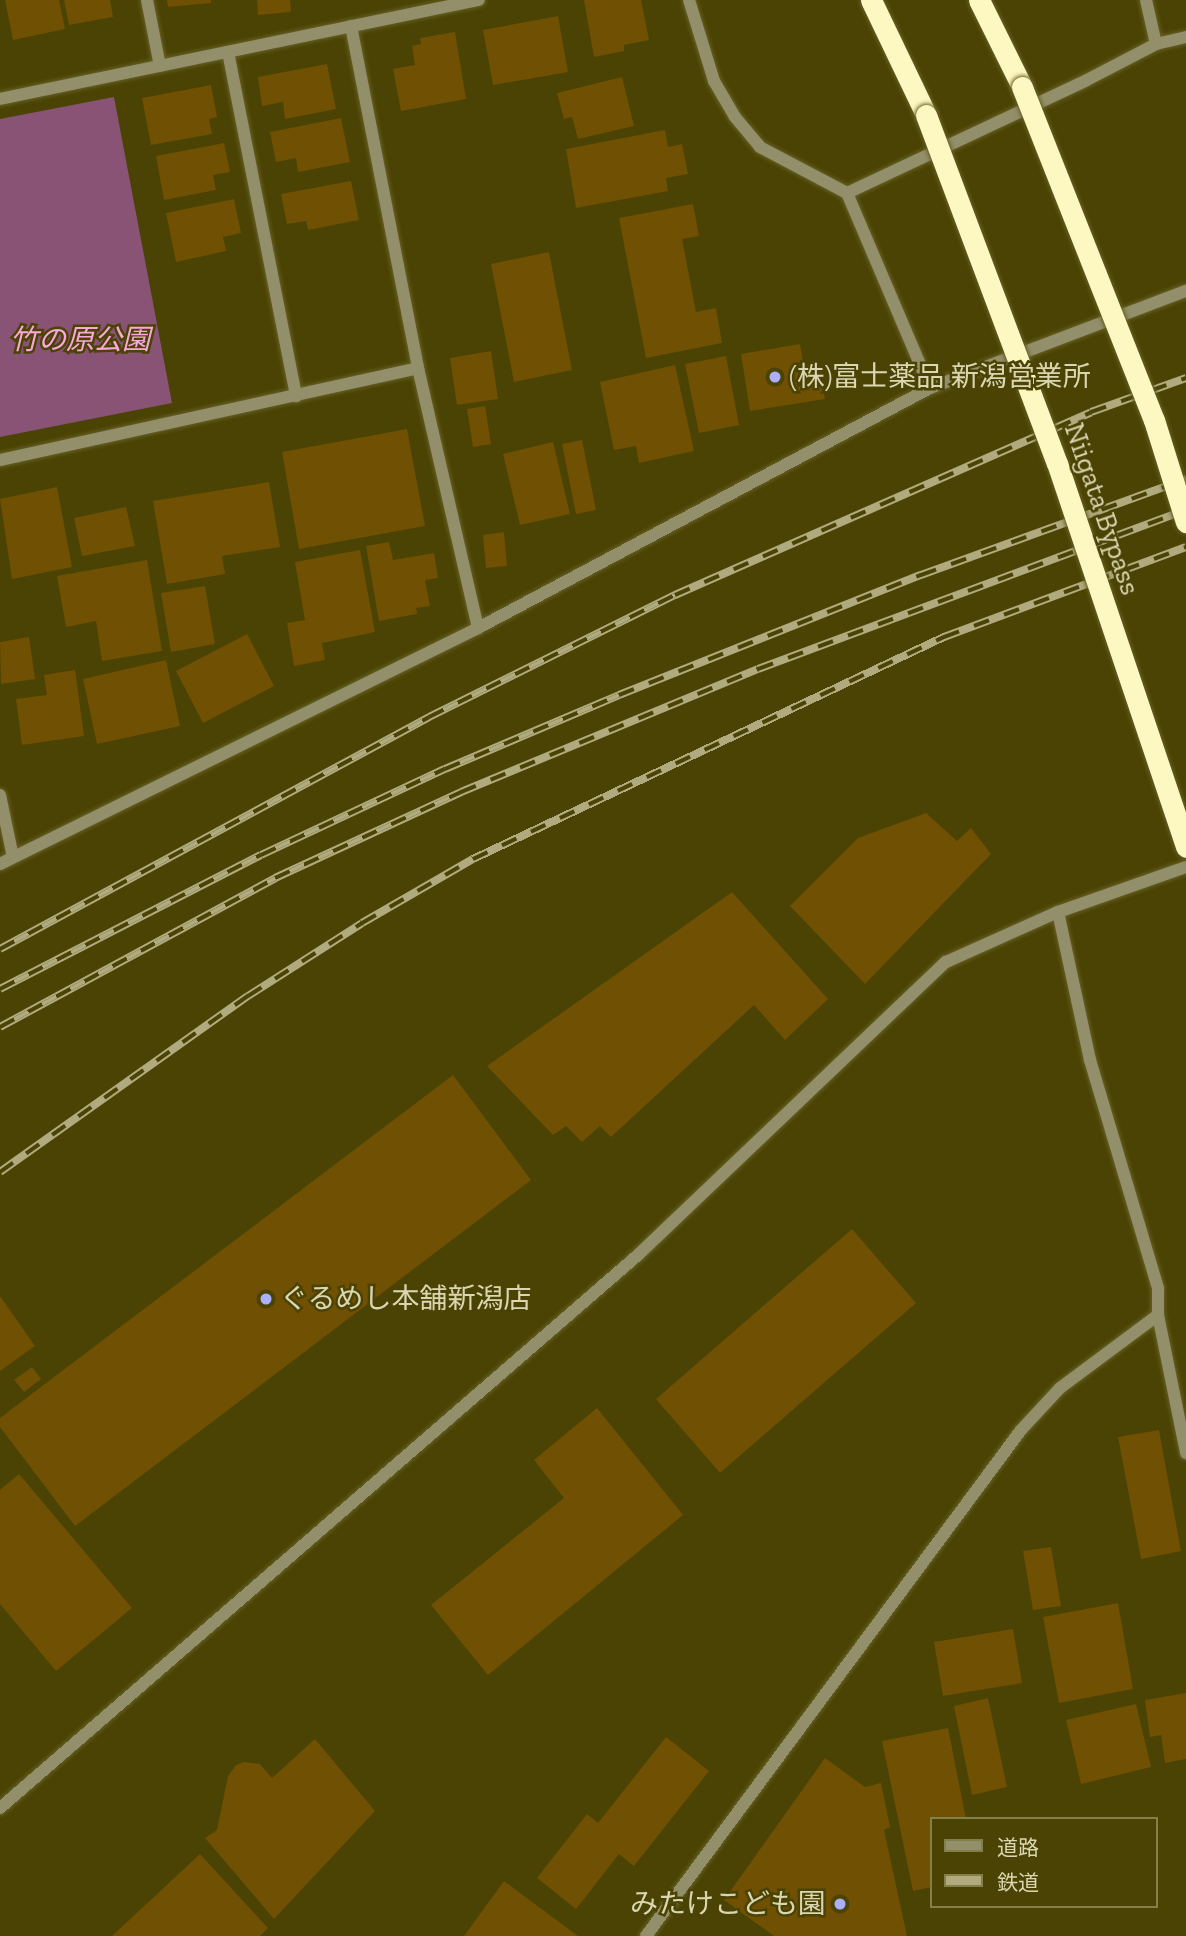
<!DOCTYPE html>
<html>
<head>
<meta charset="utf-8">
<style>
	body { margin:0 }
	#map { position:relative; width:1186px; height:1936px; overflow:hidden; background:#4a4303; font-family:"Zilla Slab","Noto Sans JP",serif }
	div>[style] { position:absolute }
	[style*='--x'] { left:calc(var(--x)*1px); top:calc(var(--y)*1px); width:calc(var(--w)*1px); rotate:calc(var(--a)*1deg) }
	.green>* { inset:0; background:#895375 }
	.building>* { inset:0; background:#705002 }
	.roads { filter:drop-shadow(0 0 2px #676026) drop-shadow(0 0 2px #676026) }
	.minor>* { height:12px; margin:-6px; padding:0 6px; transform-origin:6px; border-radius:6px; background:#938f6a }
	.highway>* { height:21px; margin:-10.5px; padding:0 10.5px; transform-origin:10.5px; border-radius:10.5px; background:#fdf7c1 }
	.rail>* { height:8px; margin-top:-4px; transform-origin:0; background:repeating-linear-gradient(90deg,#4a4303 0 16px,#b0aa7e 0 32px); box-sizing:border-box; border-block:2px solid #b0aa7e }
	.bridges { filter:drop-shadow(0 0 2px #676026) drop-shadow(0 0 2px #676026) }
	.highway-bridge>* { height:21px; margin:-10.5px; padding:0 10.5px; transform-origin:10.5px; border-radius:10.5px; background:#fdf7c1 }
	.dots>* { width:19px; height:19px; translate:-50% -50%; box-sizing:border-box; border:4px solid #4a4303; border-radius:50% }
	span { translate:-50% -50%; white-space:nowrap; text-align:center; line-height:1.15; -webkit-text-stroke:5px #4a4303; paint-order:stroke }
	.park-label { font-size:28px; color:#faa7dc; font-style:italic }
	.poi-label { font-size:28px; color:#dbd6b2 }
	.left { translate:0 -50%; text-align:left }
	.right { translate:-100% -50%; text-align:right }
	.street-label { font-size:28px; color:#dbd6b2 }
	.legend { position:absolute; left:930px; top:1817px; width:228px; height:91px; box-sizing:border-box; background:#4a4303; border:2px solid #847e49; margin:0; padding:9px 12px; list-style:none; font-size:21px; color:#dbd6b2 }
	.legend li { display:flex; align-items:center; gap:14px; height:35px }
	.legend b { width:35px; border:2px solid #847e49 }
</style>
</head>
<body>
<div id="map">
	<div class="green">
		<i style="clip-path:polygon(114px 97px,172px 403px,0 437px,0 119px)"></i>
	</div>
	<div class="building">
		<i style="clip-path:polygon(5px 0,59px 0,65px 29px,13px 40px)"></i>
		<i style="clip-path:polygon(64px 0,110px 0,113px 17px,69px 25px)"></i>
		<i style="clip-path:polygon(167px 0,211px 0,211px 3px,168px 7px)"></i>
		<i style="clip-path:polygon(257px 0,290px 0,291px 12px,258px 15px)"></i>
		<i style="clip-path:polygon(584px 0,641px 0,649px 40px,624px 45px,624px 51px,594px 57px)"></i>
		<i style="clip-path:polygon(558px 16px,568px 72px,493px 85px,483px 30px)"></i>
		<i style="clip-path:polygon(455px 32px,466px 99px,401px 111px,393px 69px,415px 65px,412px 46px,421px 44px,420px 38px)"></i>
		<i style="clip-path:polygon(327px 64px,336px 109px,285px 119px,283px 102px,262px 106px,258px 77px)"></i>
		<i style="clip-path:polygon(622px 77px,634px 126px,578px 139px,572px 117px,564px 119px,557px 93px)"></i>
		<i style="clip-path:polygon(211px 85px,217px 117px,209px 119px,212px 134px,151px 145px,142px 98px)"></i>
		<i style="clip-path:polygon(341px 118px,350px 162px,298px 172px,296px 158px,276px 162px,270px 132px)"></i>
		<i style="clip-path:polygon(665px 130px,668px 147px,682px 144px,688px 174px,666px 178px,668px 191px,576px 208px,566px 149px)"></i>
		<i style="clip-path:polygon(224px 143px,230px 172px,213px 175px,216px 190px,164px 200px,156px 156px)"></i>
		<i style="clip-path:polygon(351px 181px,359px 220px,308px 230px,306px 221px,287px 224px,281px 194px)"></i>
		<i style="clip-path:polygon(234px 199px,241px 233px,223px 237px,226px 251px,176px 262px,166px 213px)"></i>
		<i style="clip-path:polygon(693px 204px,699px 236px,682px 239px,696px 312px,716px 308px,722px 343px,646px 358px,619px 218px)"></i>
		<i style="clip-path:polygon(549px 252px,572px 370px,514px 382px,491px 264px)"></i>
		<i style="clip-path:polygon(800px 344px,806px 379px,821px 376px,825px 399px,750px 411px,741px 354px)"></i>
		<i style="clip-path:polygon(491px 351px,498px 399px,457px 405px,450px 358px)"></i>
		<i style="clip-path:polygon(726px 356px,739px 425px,699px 433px,685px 364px)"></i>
		<i style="clip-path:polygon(675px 365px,694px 451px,639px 463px,636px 446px,614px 450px,600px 382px)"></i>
		<i style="clip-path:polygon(485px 406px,491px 444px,473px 447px,467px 409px)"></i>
		<i style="clip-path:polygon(407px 429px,425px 526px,299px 549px,282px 452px)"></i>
		<i style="clip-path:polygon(582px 440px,596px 510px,576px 514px,562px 444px)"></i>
		<i style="clip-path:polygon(553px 442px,570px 514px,520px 525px,503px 454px)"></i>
		<i style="clip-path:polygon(269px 482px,280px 547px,222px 556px,225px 574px,167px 584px,153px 501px)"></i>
		<i style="clip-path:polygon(57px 487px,72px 567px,12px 579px,0 499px)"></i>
		<i style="clip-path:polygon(126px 507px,135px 546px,82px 556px,74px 518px)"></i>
		<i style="clip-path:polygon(504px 532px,507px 566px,486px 568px,483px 535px)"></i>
		<i style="clip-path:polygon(389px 542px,393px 560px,434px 553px,438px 578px,425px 580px,430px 606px,416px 608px,417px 614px,379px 621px,366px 546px)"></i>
		<i style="clip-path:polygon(360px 550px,375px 632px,322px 643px,325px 660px,294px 666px,287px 623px,305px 620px,295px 562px)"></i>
		<i style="clip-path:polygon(147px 560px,162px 651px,102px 661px,96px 621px,66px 627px,57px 576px)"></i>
		<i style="clip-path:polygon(205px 586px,215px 644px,171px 652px,161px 593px)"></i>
		<i style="clip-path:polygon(247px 634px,274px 686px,203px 723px,176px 671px)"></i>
		<i style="clip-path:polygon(29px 637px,35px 679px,1px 684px,0 642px)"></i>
		<i style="clip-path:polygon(166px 660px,180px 726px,97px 744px,83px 679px)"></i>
		<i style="clip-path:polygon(75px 670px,84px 736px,22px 745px,16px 699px,47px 695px,44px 675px)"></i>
		<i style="clip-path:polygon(926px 813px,957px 841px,971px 828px,991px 854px,865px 984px,790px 906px,858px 838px)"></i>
		<i style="clip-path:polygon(732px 892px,828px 999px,785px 1040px,754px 1005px,611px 1137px,600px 1126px,582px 1142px,566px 1126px,553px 1135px,487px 1066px)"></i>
		<i style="clip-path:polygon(453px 1075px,531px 1180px,75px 1526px,0 1427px,0 1418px)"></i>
		<i style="clip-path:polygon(852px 1229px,916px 1303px,720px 1473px,656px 1399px)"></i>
		<i style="clip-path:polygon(0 1296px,35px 1346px,0 1371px)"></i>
		<i style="clip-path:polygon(32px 1367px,41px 1379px,24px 1392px,14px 1380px)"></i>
		<i style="clip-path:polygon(597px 1408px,683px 1515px,488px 1675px,431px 1605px,564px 1498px,534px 1460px)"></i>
		<i style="clip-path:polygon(1159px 1430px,1181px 1551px,1141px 1559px,1118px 1437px)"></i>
		<i style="clip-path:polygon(19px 1474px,132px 1608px,56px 1671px,0 1604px,0 1490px)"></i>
		<i style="clip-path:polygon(1051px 1547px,1061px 1606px,1033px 1610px,1023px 1551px)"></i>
		<i style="clip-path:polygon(1118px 1603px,1133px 1689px,1059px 1703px,1043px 1617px)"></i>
		<i style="clip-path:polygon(1013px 1629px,1022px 1683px,943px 1696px,934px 1642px)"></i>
		<i style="clip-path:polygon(1186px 1693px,1186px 1759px,1165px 1763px,1161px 1735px,1150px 1737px,1145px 1700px)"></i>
		<i style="clip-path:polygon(988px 1698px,1007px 1787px,972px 1795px,954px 1706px)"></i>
		<i style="clip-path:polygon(1136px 1704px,1151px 1767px,1081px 1784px,1066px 1720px)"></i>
		<i style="clip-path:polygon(948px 1728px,966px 1819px,932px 1819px,932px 1887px,913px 1891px,882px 1741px)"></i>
		<i style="clip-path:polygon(666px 1737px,709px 1771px,634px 1866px,619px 1854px,576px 1909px,537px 1878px,587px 1814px,598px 1823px)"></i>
		<i style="clip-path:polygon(315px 1739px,375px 1811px,274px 1919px,205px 1838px,217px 1830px,228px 1776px,236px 1765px,244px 1762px,260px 1764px,272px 1778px)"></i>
		<i style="clip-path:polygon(825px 1758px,865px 1787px,881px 1783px,890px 1827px,884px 1830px,907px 1936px,774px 1936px,724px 1900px)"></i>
		<i style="clip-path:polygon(200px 1854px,268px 1928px,260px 1936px,112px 1936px)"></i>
		<i style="clip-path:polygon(504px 1881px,578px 1936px,464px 1936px)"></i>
	</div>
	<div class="roads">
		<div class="minor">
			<i style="--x:147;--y:0;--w:67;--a:78.9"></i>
			<i style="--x:689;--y:0;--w:85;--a:72.8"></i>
			<i style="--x:714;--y:81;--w:42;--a:59.7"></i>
			<i style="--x:735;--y:117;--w:39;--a:50"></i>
			<i style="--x:760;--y:147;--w:98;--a:27.9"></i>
			<i style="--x:847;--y:193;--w:212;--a:66.9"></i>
			<i style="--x:1146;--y:0;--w:45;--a:77.2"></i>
			<i style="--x:351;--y:26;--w:349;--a:78.9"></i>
			<i style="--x:418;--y:368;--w:267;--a:77"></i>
			<i style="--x:228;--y:52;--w:351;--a:78.8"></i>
			<i style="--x:0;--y:99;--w:489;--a:-11.7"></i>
			<i style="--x:847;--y:193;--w:263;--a:-25.2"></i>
			<i style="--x:1085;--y:81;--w:80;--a:-27.5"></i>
			<i style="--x:1156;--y:44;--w:31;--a:-13"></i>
			<i style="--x:0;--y:460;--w:428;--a:-12.4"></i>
			<i style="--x:0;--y:795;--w:63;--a:78.2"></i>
			<i style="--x:0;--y:864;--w:533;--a:-26.28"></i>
			<i style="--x:478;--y:628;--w:512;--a:-27.97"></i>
			<i style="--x:930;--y:388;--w:274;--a:-20.8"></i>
			<i style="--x:1158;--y:1315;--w:141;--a:78.5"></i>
			<i style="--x:0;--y:1808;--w:846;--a:-40.92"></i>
			<i style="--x:639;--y:1254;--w:424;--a:-43.6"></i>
			<i style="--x:946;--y:962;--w:123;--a:-24.1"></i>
			<i style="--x:1058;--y:912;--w:136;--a:-19.4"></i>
			<i style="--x:646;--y:1936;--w:630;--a:-53.46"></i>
			<i style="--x:1021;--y:1430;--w:57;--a:-47.1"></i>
			<i style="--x:1060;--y:1388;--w:122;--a:-36.7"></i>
			<i style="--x:1158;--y:1315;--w:27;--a:-90"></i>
			<i style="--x:1158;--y:1288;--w:238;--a:-106.6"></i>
			<i style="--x:1090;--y:1060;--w:151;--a:-102.2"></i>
		</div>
		<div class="highway">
			<i style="--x:871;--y:0;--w:127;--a:64.4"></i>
			<i style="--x:979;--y:0;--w:97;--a:63.7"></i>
		</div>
	</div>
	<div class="rail">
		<i style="--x:0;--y:949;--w:488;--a:-28.4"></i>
		<i style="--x:429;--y:717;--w:275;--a:-26.4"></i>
		<i style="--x:675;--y:595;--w:454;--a:-23.7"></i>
		<i style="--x:1091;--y:412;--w:101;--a:-19.7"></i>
		<i style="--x:0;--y:989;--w:293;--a:-27.2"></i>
		<i style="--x:261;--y:855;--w:203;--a:-25.1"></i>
		<i style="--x:445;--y:769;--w:189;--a:-23"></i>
		<i style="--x:619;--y:695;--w:325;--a:-21.7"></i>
		<i style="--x:921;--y:575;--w:282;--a:-19.9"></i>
		<i style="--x:0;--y:1027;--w:313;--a:-28.4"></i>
		<i style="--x:275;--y:878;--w:205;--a:-24.8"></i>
		<i style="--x:461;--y:792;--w:321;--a:-22.5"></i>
		<i style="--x:758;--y:669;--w:457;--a:-20.4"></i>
		<i style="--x:0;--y:1172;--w:304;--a:-35.4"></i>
		<i style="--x:248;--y:996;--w:135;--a:-32.6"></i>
		<i style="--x:362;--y:923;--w:128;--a:-30"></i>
		<i style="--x:473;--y:859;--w:521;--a:-25.24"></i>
		<i style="--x:944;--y:637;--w:258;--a:-20.4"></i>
	</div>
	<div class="bridges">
		<div class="highway-bridge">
			<i style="--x:1022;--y:87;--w:358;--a:68.4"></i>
			<i style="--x:1154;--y:420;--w:107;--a:72.6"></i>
			<i style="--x:926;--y:115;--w:372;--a:69.4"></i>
			<i style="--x:1057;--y:463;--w:405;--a:71.4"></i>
		</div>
	</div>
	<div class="dots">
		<i style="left:775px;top:377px;background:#acaffb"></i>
		<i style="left:266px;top:1299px;background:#acaffb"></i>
		<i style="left:840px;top:1904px;background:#acaffb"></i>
	</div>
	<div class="park-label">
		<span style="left:80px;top:340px">竹の原公園</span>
	</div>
	<div class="poi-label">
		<span class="left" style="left:789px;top:377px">(株)富士薬品 新潟営業所</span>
		<span class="left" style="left:280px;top:1299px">ぐるめし本舗新潟店</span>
		<span class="right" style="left:826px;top:1904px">みたけこども園</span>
	</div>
	<div class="street-label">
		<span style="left:1102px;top:509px;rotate:71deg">Niigata Bypass</span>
	</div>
	<ul class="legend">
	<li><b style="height:9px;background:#938f6a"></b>道路</li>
	<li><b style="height:9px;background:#b0aa7e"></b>鉄道</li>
	</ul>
</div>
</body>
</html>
